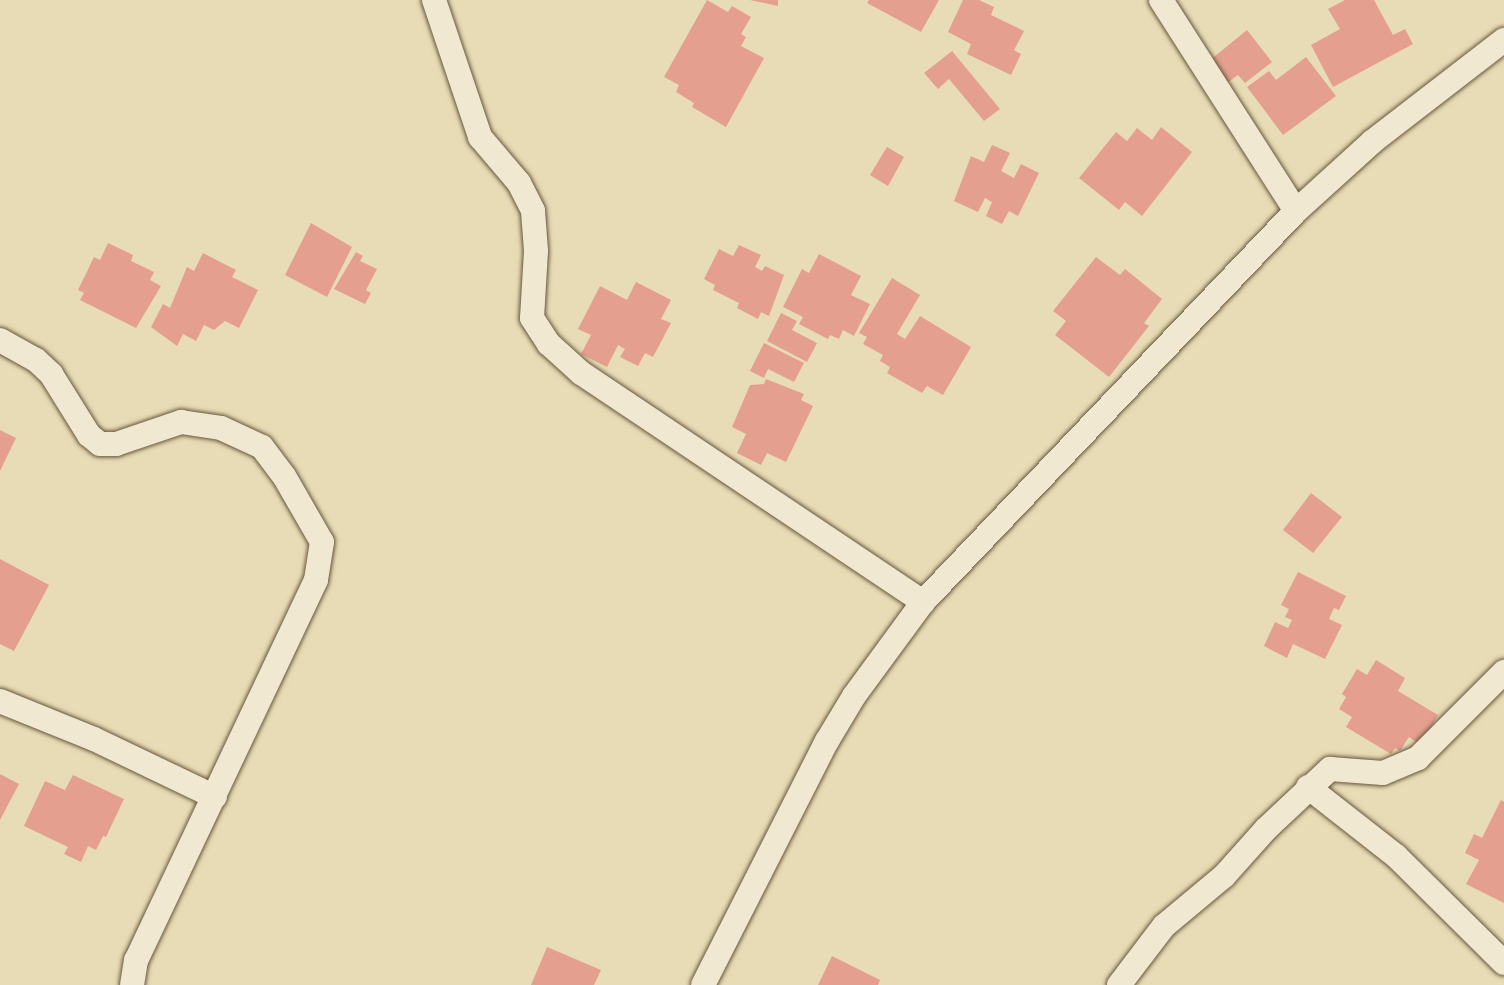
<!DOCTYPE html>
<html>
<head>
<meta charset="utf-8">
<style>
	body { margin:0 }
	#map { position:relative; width:1504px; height:985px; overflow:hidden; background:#e8dcb6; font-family:Vollkorn,serif }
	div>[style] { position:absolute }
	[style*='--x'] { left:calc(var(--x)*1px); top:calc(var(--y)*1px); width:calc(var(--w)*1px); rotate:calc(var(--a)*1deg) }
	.building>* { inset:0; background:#e59f8f }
	.roads { filter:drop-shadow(0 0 2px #67573c) drop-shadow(0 0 2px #67573c) }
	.street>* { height:24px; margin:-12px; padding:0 12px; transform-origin:12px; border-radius:12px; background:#f0e8d0 }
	span { translate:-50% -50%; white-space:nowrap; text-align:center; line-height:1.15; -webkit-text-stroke:5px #f0e8d0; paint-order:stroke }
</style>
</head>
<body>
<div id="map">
	<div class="building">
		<i style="clip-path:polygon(707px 0,728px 12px,732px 6px,751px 17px,741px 34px,746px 37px,741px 46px,764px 58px,726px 127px,692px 107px,694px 103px,676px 92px,679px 85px,664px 77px)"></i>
		<i style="clip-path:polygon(750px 0,778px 0,778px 6px)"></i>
		<i style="clip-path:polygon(869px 0,939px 0,921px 32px,867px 3px)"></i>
		<i style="clip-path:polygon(963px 0,979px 0,994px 7px,991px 15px,1024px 31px,1014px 50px,1021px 54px,1011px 75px,967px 54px,971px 44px,948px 32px)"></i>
		<i style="clip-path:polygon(1345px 0,1374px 0,1393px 35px,1405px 29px,1413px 44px,1333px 87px,1311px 45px,1340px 29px,1328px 9px)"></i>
		<i style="clip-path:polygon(1247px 30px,1272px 62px,1245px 83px,1238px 75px,1227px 83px,1209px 61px)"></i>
		<i style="clip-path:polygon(952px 51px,1000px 109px,984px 121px,949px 79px,938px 89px,924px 73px)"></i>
		<i style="clip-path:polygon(1306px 57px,1336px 96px,1283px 135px,1247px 87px,1269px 71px,1276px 80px)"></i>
		<i style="clip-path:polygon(1161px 127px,1192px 152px,1142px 216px,1125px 202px,1119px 210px,1079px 178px,1116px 132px,1127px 141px,1137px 128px,1152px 140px)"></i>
		<i style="clip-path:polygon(992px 145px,1010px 153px,1001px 171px,1014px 178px,1021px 164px,1039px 173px,1018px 216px,1009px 211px,1002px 224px,986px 216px,992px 202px,985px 198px,978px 212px,954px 201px,971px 156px,984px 162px)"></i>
		<i style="clip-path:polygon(887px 147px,904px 157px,888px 186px,870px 175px)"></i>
		<i style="clip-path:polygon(311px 223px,352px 247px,327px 297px,285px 275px)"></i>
		<i style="clip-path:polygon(108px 243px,133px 255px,131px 261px,154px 272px,150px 280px,161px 286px,136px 328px,80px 300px,84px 293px,78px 290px,94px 257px,100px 260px)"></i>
		<i style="clip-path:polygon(739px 245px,761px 255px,755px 267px,762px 271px,765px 266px,784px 275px,769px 316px,761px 312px,758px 319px,737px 308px,739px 303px,713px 290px,715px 285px,704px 279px,719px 249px,733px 256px)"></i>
		<i style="clip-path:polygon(356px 252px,363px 256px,360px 261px,377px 269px,366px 290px,371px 293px,365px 304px,334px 289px)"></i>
		<i style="clip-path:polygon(203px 253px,236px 270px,232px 277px,258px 290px,239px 328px,225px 321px,214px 330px,204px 325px,196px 341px,183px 334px,177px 346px,151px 327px,163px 304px,170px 308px,187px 267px,194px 271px)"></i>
		<i style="clip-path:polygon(819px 254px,861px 276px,851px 295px,870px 304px,854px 336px,843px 330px,839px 339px,830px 335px,828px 339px,799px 324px,803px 317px,783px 307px,802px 269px,809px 273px)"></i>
		<i style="clip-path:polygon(1096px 257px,1120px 275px,1125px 269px,1162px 299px,1144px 323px,1149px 326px,1109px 377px,1055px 335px,1066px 321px,1053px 311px)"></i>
		<i style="clip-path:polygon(892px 278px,920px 295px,897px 334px,905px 339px,920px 316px,971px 347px,943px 395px,927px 386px,922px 393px,887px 373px,890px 367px,880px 361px,883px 355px,863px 344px,867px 337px,859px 333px)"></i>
		<i style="clip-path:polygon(636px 282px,671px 300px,661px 319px,671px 323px,653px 357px,645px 353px,638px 366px,620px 357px,625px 349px,618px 345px,607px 367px,581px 354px,591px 335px,578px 329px,600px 286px,627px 300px)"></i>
		<i style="clip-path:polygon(781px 313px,797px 321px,792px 330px,817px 343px,807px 362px,767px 341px)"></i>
		<i style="clip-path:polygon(764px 343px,804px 363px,794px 382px,768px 369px,764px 378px,750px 371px)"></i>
		<i style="clip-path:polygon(766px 379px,804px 394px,801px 400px,813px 406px,786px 462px,767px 453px,761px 465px,737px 453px,746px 434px,732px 427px,750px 385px,764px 384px)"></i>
		<i style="clip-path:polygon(0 430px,16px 438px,0 471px)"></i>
		<i style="clip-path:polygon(1311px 493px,1342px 517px,1313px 553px,1283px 530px)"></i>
		<i style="clip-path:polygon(0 559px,49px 585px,14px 651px,0 644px)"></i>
		<i style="clip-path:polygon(1298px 572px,1346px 596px,1339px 610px,1334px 608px,1329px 619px,1342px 625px,1325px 659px,1293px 644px,1287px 658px,1264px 646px,1275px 622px,1288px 628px,1292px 620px,1285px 617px,1289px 609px,1281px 605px)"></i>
		<i style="clip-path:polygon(1376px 660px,1405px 678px,1398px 691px,1438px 715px,1421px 745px,1409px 737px,1400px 751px,1395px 748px,1391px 754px,1346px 727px,1352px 717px,1339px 709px,1346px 697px,1342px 694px,1357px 669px,1367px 675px)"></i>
		<i style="clip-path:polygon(0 774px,19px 784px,0 820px)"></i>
		<i style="clip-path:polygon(73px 775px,124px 799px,106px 837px,103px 836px,96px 850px,88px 846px,81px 862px,64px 854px,68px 847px,24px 826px,45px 781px,65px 790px)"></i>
		<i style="clip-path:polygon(1501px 800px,1504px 802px,1504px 903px,1466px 884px,1479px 860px,1465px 853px,1474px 834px,1482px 838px)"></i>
		<i style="clip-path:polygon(547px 947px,601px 970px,594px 985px,531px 985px)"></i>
		<i style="clip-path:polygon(832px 956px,880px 980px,878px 985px,818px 985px)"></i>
	</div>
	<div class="roads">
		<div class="street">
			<i style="--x:434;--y:0;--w:145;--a:71.4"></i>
			<i style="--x:480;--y:137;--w:60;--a:49.7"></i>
			<i style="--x:519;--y:183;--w:31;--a:63"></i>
			<i style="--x:533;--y:211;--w:40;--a:85.7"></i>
			<i style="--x:536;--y:251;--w:67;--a:93.4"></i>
			<i style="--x:532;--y:318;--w:31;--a:57"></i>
			<i style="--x:549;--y:344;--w:43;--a:42.2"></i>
			<i style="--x:581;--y:373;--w:412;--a:33.8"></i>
			<i style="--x:1161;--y:0;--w:250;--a:57.4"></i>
			<i style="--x:0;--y:340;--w:41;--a:29.1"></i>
			<i style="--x:36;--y:360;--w:21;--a:43"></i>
			<i style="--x:51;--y:374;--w:72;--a:58.1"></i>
			<i style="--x:89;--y:435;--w:14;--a:39"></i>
			<i style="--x:100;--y:444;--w:16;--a:0"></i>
			<i style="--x:116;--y:444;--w:69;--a:-18.7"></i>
			<i style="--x:181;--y:422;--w:40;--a:8.5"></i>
			<i style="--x:221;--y:428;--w:45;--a:24.9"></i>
			<i style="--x:262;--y:447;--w:36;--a:53"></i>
			<i style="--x:284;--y:476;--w:76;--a:60.1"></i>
			<i style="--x:322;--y:542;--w:38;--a:99"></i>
			<i style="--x:316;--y:580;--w:420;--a:115.3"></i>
			<i style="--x:136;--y:960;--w:25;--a:99"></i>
			<i style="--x:0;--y:701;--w:101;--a:22"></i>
			<i style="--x:94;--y:739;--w:134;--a:25.6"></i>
			<i style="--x:1308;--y:787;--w:112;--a:38.1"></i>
			<i style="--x:1396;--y:856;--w:152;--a:44.7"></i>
			<i style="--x:703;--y:985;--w:274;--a:-63.1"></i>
			<i style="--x:827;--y:741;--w:52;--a:-59"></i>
			<i style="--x:854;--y:696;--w:117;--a:-53.7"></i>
			<i style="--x:923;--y:602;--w:540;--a:-46.35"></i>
			<i style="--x:1296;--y:211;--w:103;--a:-42.2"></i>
			<i style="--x:1372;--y:142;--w:167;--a:-37.7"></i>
			<i style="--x:1119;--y:985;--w:74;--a:-52.7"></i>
			<i style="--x:1164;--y:926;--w:78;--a:-39.8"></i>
			<i style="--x:1224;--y:876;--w:63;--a:-48.2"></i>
			<i style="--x:1266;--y:829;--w:88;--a:-43.2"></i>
			<i style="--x:1330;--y:769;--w:53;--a:4.3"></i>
			<i style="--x:1383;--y:773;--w:38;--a:-23"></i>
			<i style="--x:1418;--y:758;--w:122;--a:-45"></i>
		</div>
	</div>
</div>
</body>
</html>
